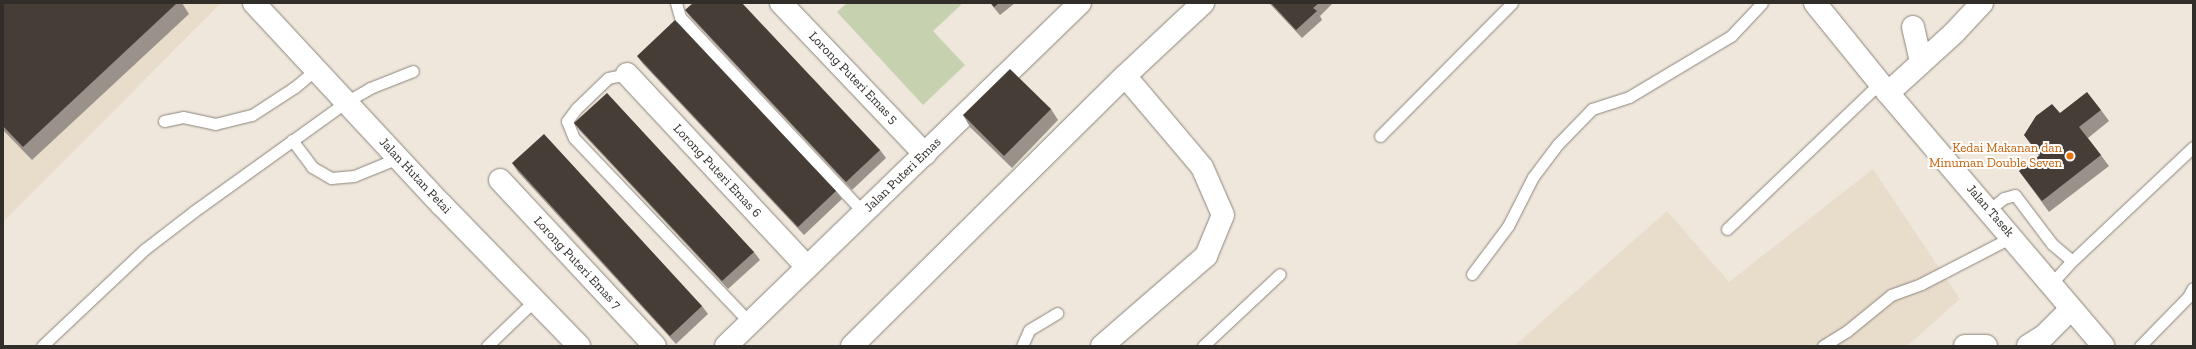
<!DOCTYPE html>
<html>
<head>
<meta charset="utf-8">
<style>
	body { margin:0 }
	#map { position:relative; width:2196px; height:349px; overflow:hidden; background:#efe7dc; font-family:"Zilla Slab",serif }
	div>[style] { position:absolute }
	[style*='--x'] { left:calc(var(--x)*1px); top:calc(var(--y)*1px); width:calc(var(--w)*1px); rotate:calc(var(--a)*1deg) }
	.built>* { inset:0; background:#e8dccb }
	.green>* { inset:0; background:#c6d1b0 }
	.roads { filter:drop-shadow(0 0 1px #8b847b) drop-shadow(0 0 1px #8b847b) }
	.service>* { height:11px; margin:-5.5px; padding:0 5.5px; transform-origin:5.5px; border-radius:5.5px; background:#fff }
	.minor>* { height:22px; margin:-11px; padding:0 11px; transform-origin:11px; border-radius:11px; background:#fff }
	.tertiary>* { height:22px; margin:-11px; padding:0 11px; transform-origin:11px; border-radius:11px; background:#fff }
	.secondary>* { height:22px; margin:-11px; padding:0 11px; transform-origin:11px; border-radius:11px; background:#fff }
	.wall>* { inset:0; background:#9a928a }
	.building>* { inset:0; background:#463d37 }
	.dots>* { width:11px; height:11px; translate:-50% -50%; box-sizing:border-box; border:2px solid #fff; border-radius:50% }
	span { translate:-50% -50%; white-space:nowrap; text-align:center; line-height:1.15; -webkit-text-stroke:4px #fff; paint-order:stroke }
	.street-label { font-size:13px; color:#312e2a }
	.food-label { font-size:13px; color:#c56008 }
	.right { translate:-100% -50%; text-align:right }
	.frame { position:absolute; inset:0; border:4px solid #312e2a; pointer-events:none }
</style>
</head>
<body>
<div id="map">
	<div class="built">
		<i style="clip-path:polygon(3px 3px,221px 3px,3px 222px)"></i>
		<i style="clip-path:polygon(1873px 169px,1960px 299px,1907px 346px,1514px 346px,1667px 211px,1729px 282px)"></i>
	</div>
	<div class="green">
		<i style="clip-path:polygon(847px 3px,960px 3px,961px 5px,933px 31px,965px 65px,923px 105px,837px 12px)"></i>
	</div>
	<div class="roads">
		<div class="service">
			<i style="--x:676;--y:3;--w:15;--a:74"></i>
			<i style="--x:680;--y:17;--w:269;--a:46.8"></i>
			<i style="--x:627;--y:74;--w:19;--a:168"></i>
			<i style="--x:608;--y:78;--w:45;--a:135.9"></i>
			<i style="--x:576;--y:109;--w:15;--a:127"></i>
			<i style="--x:567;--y:121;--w:18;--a:68"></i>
			<i style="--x:574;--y:138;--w:255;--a:46.4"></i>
			<i style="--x:164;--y:121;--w:19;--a:-12"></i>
			<i style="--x:183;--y:117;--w:33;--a:12"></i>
			<i style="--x:215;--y:124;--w:38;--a:-14"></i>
			<i style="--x:252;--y:115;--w:51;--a:-33.1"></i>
			<i style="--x:295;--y:87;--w:26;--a:-40"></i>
			<i style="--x:1380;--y:136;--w:187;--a:-45.2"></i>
			<i style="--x:292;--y:140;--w:34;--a:53"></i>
			<i style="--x:312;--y:167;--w:22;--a:30"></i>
			<i style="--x:331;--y:178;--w:23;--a:-5"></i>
			<i style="--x:354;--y:176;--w:48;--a:-22.2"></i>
			<i style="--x:1989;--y:210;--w:19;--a:-39"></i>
			<i style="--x:2004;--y:198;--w:11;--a:-15"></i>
			<i style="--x:2015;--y:195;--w:61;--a:52.9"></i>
			<i style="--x:2052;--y:244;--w:26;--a:40"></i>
			<i style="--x:1727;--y:229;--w:211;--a:-43.7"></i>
			<i style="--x:1472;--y:274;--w:60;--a:-53.1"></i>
			<i style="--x:1508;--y:226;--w:55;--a:-63"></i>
			<i style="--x:1533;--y:177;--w:41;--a:-52.9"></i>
			<i style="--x:1558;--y:144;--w:49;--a:-45.8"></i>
			<i style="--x:1592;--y:109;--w:39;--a:-18"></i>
			<i style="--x:1629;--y:97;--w:119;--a:-30.9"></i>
			<i style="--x:1731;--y:36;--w:45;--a:-46.8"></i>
			<i style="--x:2051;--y:284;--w:31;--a:-48"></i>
			<i style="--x:2072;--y:261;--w:166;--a:-43.3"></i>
			<i style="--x:42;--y:346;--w:141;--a:-43.3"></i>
			<i style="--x:145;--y:249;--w:61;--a:-37.6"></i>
			<i style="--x:193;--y:212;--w:188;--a:-35.7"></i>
			<i style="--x:346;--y:102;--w:28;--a:-30"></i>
			<i style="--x:370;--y:88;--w:46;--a:-21.6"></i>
			<i style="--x:487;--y:346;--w:66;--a:-43.8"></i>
			<i style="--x:1022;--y:346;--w:17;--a:-66"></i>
			<i style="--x:1029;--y:330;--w:33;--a:-31"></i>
			<i style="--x:1203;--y:346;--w:105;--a:-43.1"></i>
			<i style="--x:1823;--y:346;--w:28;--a:-32"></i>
			<i style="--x:1847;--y:331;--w:57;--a:-39.3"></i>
			<i style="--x:1891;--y:295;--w:32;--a:-20"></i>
			<i style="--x:1921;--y:284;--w:102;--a:-27.3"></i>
			<i style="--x:2140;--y:346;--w:69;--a:-45.6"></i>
			<i style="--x:2188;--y:297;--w:10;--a:-61"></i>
		</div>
		<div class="minor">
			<i style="--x:781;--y:3;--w:209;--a:46.4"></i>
			<i style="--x:1913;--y:27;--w:36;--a:77"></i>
			<i style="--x:627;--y:74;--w:264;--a:47"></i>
			<i style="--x:1888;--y:93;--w:89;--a:-42.3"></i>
			<i style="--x:1954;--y:33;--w:41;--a:-47"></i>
			<i style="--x:500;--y:180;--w:227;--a:47"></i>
			<i style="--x:726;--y:346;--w:493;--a:-44.1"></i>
			<i style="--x:852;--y:346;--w:384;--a:-44.7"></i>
			<i style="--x:1125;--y:76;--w:107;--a:-43.1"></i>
			<i style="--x:1102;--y:346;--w:138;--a:-40.9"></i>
			<i style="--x:1206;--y:256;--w:44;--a:-67.5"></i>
			<i style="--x:1223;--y:215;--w:52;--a:-113.6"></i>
			<i style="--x:1202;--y:167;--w:119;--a:-130.2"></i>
			<i style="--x:1965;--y:346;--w:21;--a:0"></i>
			<i style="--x:2028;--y:346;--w:20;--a:-33"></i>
			<i style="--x:2045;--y:335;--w:37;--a:-45"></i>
		</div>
		<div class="tertiary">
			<i style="--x:254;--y:3;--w:275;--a:47.1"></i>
			<i style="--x:441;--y:204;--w:198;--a:45.8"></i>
		</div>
		<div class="secondary">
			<i style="--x:1815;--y:3;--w:116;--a:51"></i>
			<i style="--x:1888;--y:93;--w:332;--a:49.6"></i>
		</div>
	</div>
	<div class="wall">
		<i style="clip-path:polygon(3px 3px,182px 3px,189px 14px,32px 160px,3px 130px)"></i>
		<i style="clip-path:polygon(990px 3px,1015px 3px,1000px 15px)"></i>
		<i style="clip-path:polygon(1269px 3px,1333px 3px,1320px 16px,1322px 20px,1302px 38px)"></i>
		<i style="clip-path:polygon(685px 10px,880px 150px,886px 158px,852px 190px,691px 18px)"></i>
		<i style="clip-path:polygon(637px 56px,836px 191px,842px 199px,804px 235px,643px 64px)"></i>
		<i style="clip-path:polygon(1051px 109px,1058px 120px,1012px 168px,970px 127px,963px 115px)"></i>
		<i style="clip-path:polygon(2101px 110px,2109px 121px,2088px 138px,2109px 166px,2049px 212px,2019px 171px,2039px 156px,2024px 135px,2060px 113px)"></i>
		<i style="clip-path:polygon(574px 123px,754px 252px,760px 260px,728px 289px,580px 131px)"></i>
		<i style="clip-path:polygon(512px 163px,702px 306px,708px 314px,676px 344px,518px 172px)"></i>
	</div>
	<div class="building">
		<i style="clip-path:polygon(3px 3px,177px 3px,23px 147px,3px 126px)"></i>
		<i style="clip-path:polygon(693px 3px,742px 3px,880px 150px,846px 182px,685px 10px)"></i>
		<i style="clip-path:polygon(991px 3px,999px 3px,994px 7px)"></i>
		<i style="clip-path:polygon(1271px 3px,1319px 3px,1313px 8px,1317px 11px,1296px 30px)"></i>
		<i style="clip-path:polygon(675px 20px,836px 191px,798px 227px,637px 56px)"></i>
		<i style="clip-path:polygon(1010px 69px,1051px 109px,1004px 156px,963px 115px)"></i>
		<i style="clip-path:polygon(2087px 92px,2101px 110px,2079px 127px,2101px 155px,2042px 201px,2019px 171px,2040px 155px,2024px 135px,2036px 116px,2052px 104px,2060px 113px)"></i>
		<i style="clip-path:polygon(607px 93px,754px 252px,722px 281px,574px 123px)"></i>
		<i style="clip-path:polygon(544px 134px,702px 306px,670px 336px,512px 163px)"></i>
	</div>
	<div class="dots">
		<i style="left:2070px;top:156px;background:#e8710a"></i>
	</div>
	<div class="street-label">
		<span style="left:853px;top:78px;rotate:46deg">Lorong Puteri Emas 5</span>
		<span style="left:717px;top:171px;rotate:47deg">Lorong Puteri Emas 6</span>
		<span style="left:903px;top:175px;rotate:-44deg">Jalan Puteri Emas</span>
		<span style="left:415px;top:176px;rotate:47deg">Jalan Hutan Petai</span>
		<span style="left:1990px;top:211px;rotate:49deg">Jalan Tasek</span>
		<span style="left:577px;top:263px;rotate:47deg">Lorong Puteri Emas 7</span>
	</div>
	<div class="food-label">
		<span class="right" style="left:2062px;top:156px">Kedai Makanan dan<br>Minuman Double Seven</span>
	</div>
	<div class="frame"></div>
</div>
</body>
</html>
